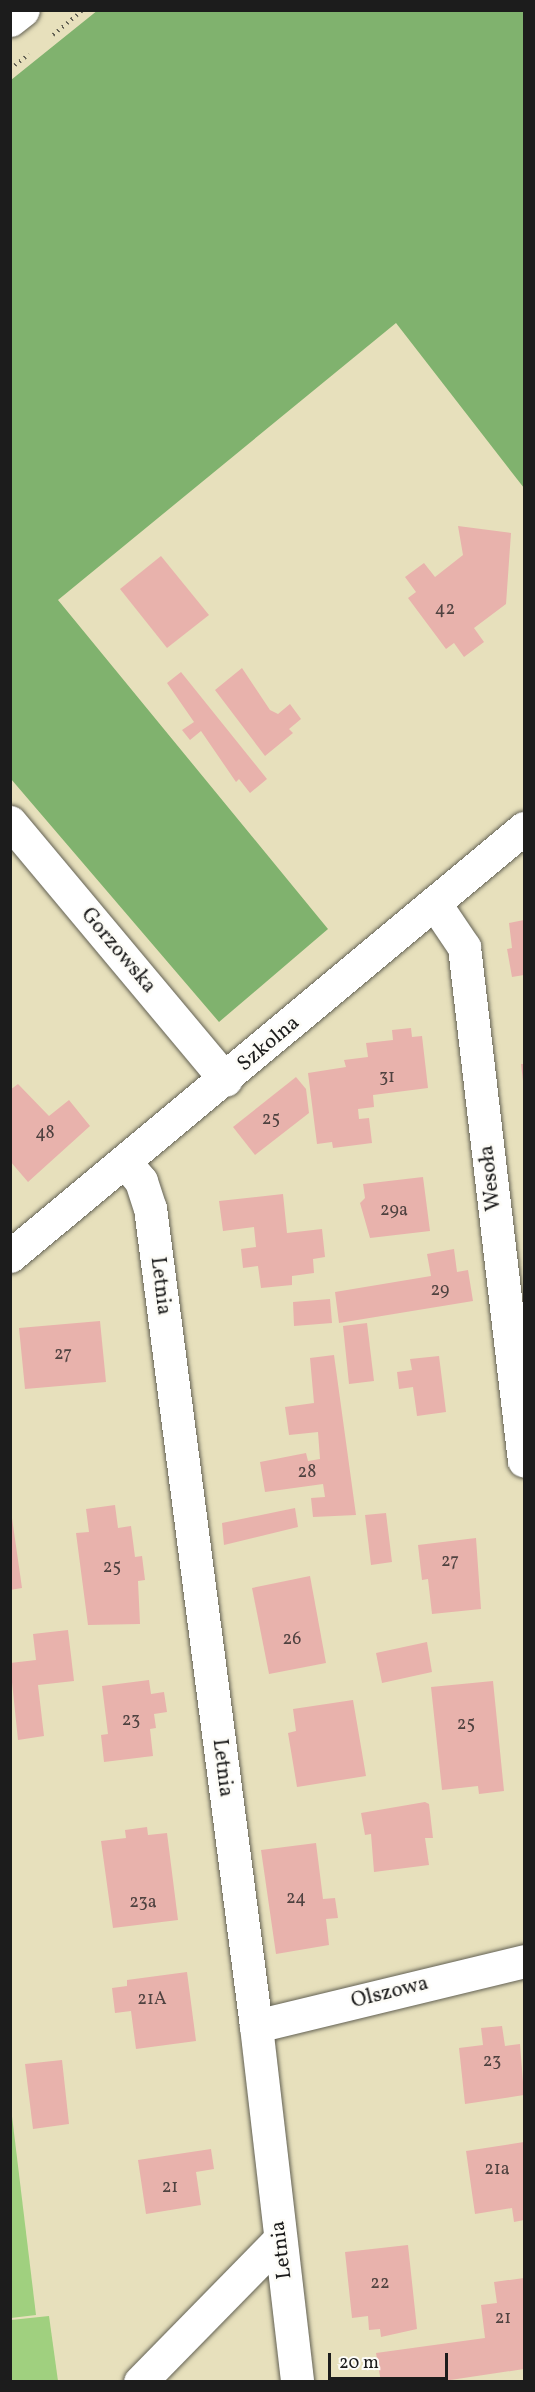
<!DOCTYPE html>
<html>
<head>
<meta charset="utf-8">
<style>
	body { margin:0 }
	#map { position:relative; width:535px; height:2392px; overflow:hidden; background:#e7e0bc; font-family:Vollkorn,serif }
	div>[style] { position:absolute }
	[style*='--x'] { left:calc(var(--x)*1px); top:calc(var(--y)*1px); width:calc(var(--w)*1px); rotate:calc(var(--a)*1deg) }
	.green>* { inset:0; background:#a0d07f }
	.forest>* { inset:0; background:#80b26e }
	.building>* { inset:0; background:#e8b2ac }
	.path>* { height:4px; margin-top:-2px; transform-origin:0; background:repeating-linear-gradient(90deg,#636154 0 1.5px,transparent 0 6px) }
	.roads { filter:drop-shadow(0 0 2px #636154) drop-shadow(0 0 2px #636154) }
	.minor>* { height:33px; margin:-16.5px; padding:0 16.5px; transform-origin:16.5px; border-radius:16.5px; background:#fff }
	span { translate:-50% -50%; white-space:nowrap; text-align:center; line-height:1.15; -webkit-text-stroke:5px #fdfcf7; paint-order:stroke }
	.number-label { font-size:18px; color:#4f4240 }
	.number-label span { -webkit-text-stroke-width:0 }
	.street-label { font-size:21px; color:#1c1c1c }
	.frame { position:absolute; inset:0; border:12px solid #1c1c1c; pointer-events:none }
	.scale { position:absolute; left:328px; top:2353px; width:120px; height:27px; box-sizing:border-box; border:3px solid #1c1c1c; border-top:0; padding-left:8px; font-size:18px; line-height:21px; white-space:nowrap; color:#1c1c1c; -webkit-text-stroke:4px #fdfcf7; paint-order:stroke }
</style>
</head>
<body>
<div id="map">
	<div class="green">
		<i style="clip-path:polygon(11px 2108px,36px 2315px,11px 2318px,10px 2318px)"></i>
		<i style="clip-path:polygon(49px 2316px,58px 2381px,11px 2381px,11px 2320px)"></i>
	</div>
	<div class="forest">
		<i style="clip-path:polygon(98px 10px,524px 11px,524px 488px,396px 323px,58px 600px,328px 929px,219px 1022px,11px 779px,11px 80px)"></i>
	</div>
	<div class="building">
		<i style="clip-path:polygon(458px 526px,511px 533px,506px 604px,474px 628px,484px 642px,464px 657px,454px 643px,446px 649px,408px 598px,416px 592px,405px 577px,424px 563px,435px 577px,463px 555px)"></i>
		<i style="clip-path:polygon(161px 556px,209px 615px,167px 648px,120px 589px)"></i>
		<i style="clip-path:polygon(242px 668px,270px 710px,278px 714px,290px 704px,301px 719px,289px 729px,293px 733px,265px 756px,215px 690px)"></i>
		<i style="clip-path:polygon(181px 672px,267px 779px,250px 793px,239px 779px,236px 782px,201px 731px,190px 740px,182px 730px,194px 722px,167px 683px)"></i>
		<i style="clip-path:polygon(524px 920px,524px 975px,512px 977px,507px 949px,512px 948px,509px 923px)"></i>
		<i style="clip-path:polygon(411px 1028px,412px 1037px,422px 1036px,428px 1088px,373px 1095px,374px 1107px,358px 1109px,359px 1119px,369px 1118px,372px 1143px,333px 1148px,332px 1142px,317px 1144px,308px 1073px,346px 1067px,344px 1060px,368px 1057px,366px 1043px,393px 1040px,392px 1030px)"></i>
		<i style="clip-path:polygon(521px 1064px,524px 1064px,524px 1081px,523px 1081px)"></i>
		<i style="clip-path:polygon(296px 1077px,306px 1089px,309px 1113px,255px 1155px,233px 1127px)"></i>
		<i style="clip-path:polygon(18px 1084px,49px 1116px,69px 1100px,90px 1126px,28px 1182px,10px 1161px,10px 1090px)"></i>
		<i style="clip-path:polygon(423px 1177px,430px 1231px,370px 1238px,360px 1203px,365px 1198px,363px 1184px)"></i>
		<i style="clip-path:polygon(283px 1194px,287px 1233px,322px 1229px,325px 1257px,313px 1259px,314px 1273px,292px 1276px,292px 1285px,261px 1288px,258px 1266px,243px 1268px,241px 1249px,256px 1247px,254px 1227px,223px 1231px,219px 1201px)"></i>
		<i style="clip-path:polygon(454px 1249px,457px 1272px,468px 1270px,473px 1301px,339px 1323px,335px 1292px,431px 1276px,427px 1254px)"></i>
		<i style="clip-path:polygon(330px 1299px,332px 1323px,294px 1326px,293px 1302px)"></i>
		<i style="clip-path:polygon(100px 1321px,106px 1382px,25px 1389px,19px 1328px)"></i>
		<i style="clip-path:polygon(367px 1323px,374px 1381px,349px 1384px,343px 1326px)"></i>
		<i style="clip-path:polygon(334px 1355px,356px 1515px,313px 1517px,311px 1498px,325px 1497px,323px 1484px,265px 1492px,260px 1462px,306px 1453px,308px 1461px,320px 1459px,318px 1432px,289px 1435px,285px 1407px,314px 1403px,310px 1358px)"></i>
		<i style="clip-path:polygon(439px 1356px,446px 1412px,417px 1416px,413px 1387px,399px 1389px,397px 1372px,412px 1370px,410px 1359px)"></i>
		<i style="clip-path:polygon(10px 1504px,22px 1588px,10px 1590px)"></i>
		<i style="clip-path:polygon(115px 1505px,118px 1528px,131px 1526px,135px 1557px,142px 1556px,145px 1580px,138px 1581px,140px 1624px,88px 1625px,76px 1533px,89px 1532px,86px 1509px)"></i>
		<i style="clip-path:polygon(295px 1508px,298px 1527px,224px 1545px,222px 1523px)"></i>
		<i style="clip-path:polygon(386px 1513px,392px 1562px,371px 1565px,365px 1515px)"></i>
		<i style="clip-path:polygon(476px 1538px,481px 1609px,432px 1614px,428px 1579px,422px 1580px,418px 1545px)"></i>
		<i style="clip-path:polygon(310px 1576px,326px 1663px,269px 1674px,252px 1588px)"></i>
		<i style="clip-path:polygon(68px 1630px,74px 1681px,38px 1685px,44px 1736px,18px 1740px,10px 1663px,36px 1660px,33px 1634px)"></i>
		<i style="clip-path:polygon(427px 1642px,432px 1672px,382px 1683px,376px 1653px)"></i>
		<i style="clip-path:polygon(149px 1680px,151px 1694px,164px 1692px,167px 1712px,154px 1714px,156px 1728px,150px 1729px,153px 1756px,104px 1762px,101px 1735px,108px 1734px,102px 1686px)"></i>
		<i style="clip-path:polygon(493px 1681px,504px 1791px,479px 1794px,478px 1786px,442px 1790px,431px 1687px)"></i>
		<i style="clip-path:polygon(353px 1700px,366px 1776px,297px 1787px,288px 1733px,296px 1731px,293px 1709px)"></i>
		<i style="clip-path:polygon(425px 1802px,429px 1804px,433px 1838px,425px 1838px,429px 1865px,374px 1872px,371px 1834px,365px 1835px,361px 1813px)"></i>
		<i style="clip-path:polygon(147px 1827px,148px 1835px,167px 1833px,178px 1920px,113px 1928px,101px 1841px,126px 1838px,125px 1830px)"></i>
		<i style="clip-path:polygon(316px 1843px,323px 1899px,335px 1898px,338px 1918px,326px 1919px,329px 1945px,276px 1954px,261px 1850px)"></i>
		<i style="clip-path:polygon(187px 1972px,196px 2041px,136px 2049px,131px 2011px,115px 2013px,112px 1988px,127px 1986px,127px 1980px)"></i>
		<i style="clip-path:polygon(502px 2026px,505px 2046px,520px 2044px,524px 2095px,465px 2104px,459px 2048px,483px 2045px,481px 2028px)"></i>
		<i style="clip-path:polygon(62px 2060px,69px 2124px,33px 2129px,25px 2064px)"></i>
		<i style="clip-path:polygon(524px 2142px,524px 2220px,514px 2222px,512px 2208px,475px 2214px,466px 2151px)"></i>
		<i style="clip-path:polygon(211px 2149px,214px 2169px,196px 2172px,201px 2205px,146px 2214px,138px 2160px)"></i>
		<i style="clip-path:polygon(408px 2245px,417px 2329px,381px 2337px,380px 2329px,369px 2330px,368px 2316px,352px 2318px,345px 2252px)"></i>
		<i style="clip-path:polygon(524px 2278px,524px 2369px,437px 2382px,381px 2382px,376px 2353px,485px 2338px,481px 2305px,497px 2303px,494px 2282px)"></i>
	</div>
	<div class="path">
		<i style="--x:53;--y:35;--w:39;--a:-40"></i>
		<i style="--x:10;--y:69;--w:24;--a:-38"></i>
	</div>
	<div class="roads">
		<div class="minor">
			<i style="--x:10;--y:20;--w:16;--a:-38"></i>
			<i style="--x:10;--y:822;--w:336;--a:50.1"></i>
			<i style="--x:435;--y:904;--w:52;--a:56"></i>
			<i style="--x:464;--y:947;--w:517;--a:83.34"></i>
			<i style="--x:125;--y:1162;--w:25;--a:50"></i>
			<i style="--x:141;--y:1181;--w:28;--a:72"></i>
			<i style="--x:150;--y:1208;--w:825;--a:82.62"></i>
			<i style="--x:256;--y:2026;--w:358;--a:83.4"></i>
			<i style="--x:10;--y:1256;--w:669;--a:-39.78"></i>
			<i style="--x:256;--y:2026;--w:276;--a:-13.6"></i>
			<i style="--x:140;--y:2382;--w:200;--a:-45.6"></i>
		</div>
	</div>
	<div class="number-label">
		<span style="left:445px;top:610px">42</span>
		<span style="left:387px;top:1078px">31</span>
		<span style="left:271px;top:1120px">25</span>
		<span style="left:45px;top:1134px">48</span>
		<span style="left:394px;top:1211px">29a</span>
		<span style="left:440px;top:1291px">29</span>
		<span style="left:63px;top:1355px">27</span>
		<span style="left:307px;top:1473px">28</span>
		<span style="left:450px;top:1562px">27</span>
		<span style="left:112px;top:1568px">25</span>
		<span style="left:292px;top:1640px">26</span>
		<span style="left:131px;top:1721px">23</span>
		<span style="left:466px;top:1725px">25</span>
		<span style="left:296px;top:1899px">24</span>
		<span style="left:143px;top:1903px">23a</span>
		<span style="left:152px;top:2000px">21A</span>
		<span style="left:492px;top:2062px">23</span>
		<span style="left:497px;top:2170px">21a</span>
		<span style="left:170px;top:2188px">21</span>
		<span style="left:380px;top:2284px">22</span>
		<span style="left:503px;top:2319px">21</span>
	</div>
	<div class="street-label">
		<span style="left:118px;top:951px;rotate:50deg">Gorzowska</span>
		<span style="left:269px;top:1044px;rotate:-40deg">Szkolna</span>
		<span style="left:491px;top:1178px;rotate:-97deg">Wesoła</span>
		<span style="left:160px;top:1286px;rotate:83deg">Letnia</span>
		<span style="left:222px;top:1768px;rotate:83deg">Letnia</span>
		<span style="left:390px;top:1993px;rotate:-14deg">Olszowa</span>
		<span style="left:282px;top:2250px;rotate:-97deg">Letnia</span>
	</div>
	<div class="frame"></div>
	<div class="scale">20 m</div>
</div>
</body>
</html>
